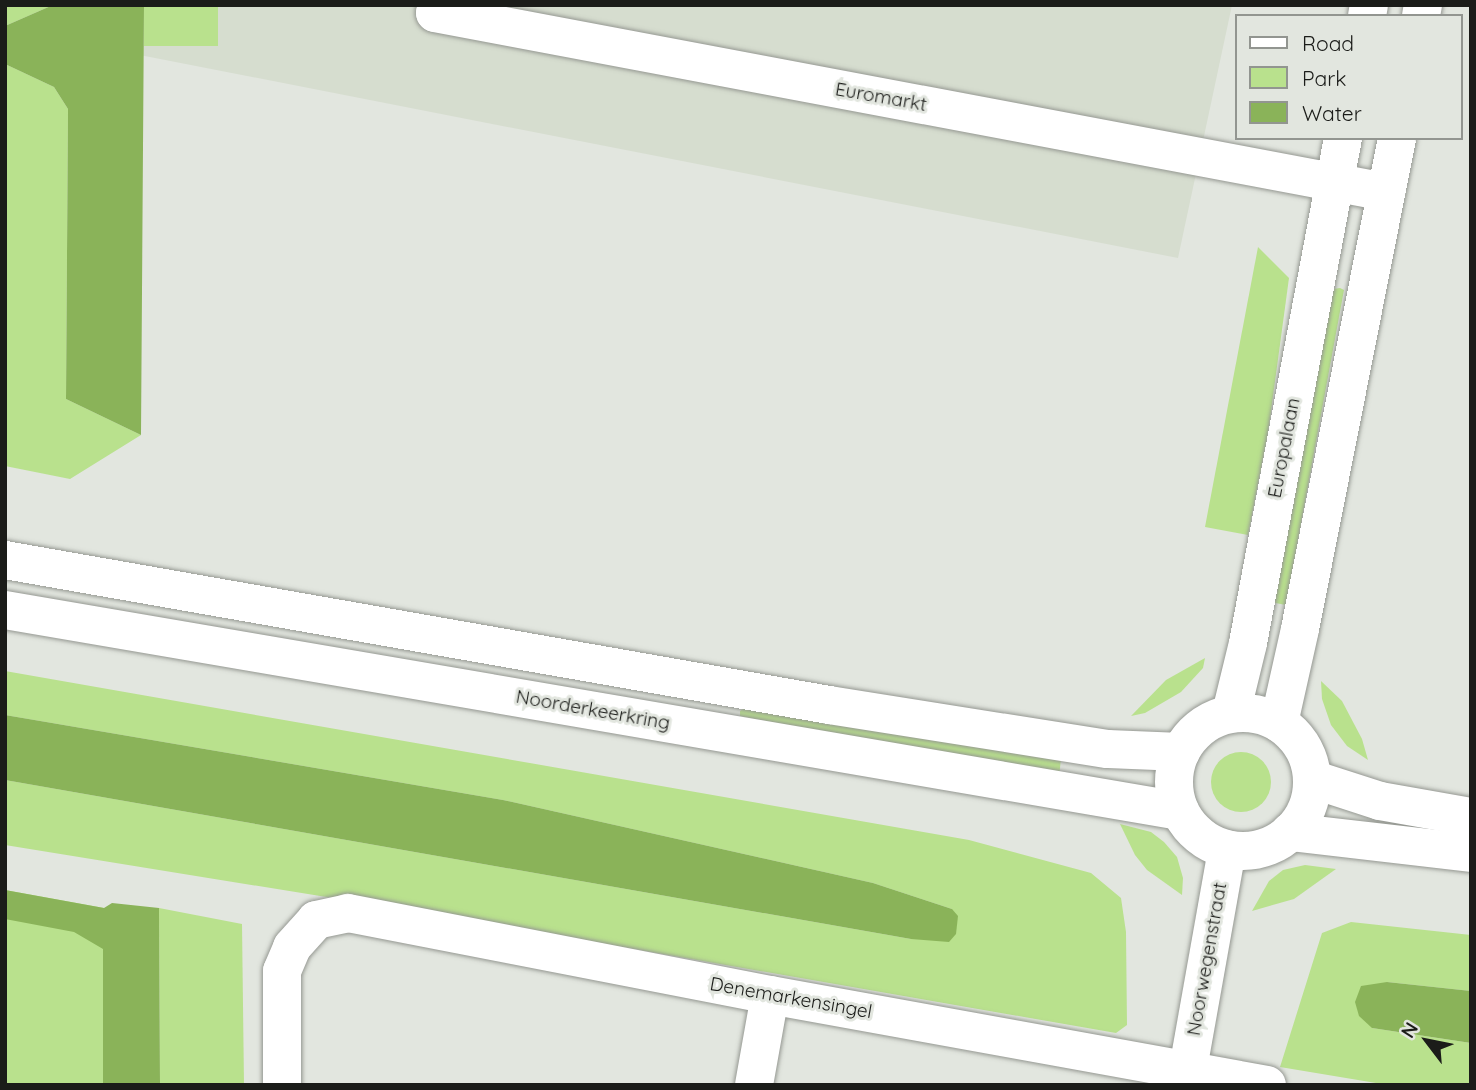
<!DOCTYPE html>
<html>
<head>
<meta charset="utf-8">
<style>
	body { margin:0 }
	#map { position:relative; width:1476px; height:1090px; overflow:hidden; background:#e2e6df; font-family:Quicksand,sans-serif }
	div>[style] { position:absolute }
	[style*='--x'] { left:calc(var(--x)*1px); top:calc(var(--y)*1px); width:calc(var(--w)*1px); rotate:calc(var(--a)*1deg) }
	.built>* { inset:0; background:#d6ddcf }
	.green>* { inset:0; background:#b9e18d }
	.round { border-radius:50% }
	.water>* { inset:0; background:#8ab359 }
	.roads { filter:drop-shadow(0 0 2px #959892) drop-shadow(0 0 2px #959892) }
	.minor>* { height:38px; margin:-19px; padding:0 19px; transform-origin:19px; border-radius:19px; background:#fff }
	.minor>.ring { margin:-19px; padding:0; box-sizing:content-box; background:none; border:38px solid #fff; border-radius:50% }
	span { translate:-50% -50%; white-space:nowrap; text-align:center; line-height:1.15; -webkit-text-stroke:6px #e2e6df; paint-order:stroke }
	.street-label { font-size:19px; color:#1b1c19 }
	.frame { position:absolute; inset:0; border:7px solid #1b1c19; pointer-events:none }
	.legend { position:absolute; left:1235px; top:14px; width:228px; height:126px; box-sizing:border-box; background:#e2e6df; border:2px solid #929590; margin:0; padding:9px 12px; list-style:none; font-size:21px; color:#1b1c19 }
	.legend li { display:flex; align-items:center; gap:14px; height:35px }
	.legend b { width:35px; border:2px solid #929590 }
	.north { position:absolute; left:1392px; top:1006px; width:70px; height:70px; -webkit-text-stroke:5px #e2e6df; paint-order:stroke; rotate:302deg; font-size:19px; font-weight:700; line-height:28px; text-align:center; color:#1b1c19 }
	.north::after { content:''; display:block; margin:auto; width:24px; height:32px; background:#1b1c19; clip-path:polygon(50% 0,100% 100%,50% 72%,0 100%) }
</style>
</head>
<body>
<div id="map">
	<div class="built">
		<i style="clip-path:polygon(109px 5px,1232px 5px,1178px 258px,109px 49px)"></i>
	</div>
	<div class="green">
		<i style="clip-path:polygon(5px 5px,53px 5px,5px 26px)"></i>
		<i style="clip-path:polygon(144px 5px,218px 5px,218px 46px,144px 46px)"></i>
		<i style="clip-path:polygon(5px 64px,54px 87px,68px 109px,66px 399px,141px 435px,70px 479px,5px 466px)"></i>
		<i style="clip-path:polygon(1258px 247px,1289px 278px,1268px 433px,1248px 535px,1205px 527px)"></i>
		<i style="clip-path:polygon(1340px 288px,1344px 290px,1286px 605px,1264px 601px,1333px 289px)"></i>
		<i style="clip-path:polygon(1205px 658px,1203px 668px,1181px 692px,1145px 713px,1131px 716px,1166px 680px)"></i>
		<i style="clip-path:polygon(5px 671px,969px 840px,1091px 873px,1121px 898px,1126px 932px,1127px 1025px,1116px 1033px,462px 919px,5px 845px,5px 780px,911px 939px,952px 909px,873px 883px,503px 800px,5px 715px)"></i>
		<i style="clip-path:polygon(1321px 681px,1342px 701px,1362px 739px,1368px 760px,1347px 746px,1331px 725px,1322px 699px)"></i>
		<i style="clip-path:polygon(747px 707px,1061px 758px,1059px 778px,740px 716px,740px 711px)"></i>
		<i class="round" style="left:1211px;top:752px;width:60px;height:60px"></i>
		<i style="clip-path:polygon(1120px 824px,1151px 832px,1164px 842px,1177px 857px,1183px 878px,1182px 895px,1147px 870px,1135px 855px)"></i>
		<i style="clip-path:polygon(1305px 865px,1336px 869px,1294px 899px,1252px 911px,1269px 881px,1283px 870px)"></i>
		<i style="clip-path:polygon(5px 890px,104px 908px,103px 1085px,5px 1085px)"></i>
		<i style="clip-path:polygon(159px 908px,242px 924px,244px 1085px,160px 1085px)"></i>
		<i style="clip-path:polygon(1351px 922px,1471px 935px,1471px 991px,1387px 982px,1372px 1028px,1471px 1043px,1471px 1085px,1388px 1085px,1280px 1067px,1322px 933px)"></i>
	</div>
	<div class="water">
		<i style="clip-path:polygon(53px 5px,144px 5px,141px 435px,66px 399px,68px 109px,54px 87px,5px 64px,5px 26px)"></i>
		<i style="clip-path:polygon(5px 715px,503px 800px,873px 883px,952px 909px,958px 916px,956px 934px,949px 942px,911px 939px,5px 780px)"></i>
		<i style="clip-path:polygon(5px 890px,104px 908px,112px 903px,159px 908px,160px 1085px,103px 1085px,103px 949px,74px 932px,5px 919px)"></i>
		<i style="clip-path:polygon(1387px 982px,1471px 991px,1471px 1043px,1372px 1028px,1359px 1016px,1355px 1002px,1361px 986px)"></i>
	</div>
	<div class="roads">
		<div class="minor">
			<i style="--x:437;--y:5;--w:8;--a:104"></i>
			<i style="--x:435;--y:13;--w:968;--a:10.66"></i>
			<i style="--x:1367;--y:16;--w:11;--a:-80"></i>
			<i style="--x:1421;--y:16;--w:11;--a:-80"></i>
			<i style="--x:5;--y:560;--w:837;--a:9.98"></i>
			<i style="--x:829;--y:705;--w:282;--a:9"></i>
			<i style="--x:1108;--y:749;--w:73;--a:2.4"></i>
			<i style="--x:5;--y:610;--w:1192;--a:9.71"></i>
			<i style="--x:1231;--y:713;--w:72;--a:-76.3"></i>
			<i style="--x:1248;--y:643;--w:514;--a:-79.35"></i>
			<i class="ring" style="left:1174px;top:713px;width:100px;height:100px"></i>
			<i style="--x:1279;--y:723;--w:96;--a:-77.4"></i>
			<i style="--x:1300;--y:629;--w:500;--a:-78.82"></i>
			<i style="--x:1312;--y:779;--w:71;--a:17.9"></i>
			<i style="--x:1380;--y:801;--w:92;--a:10"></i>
			<i style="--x:1290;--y:832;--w:182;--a:6.6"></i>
			<i style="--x:1188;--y:1069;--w:223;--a:-79.9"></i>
			<i style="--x:282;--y:1085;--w:114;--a:-90"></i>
			<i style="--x:282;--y:971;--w:26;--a:-67"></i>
			<i style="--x:292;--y:947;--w:36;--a:-48"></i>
			<i style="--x:316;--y:920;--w:33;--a:-12"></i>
			<i style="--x:348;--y:913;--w:430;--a:11"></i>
			<i style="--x:770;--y:995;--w:505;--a:10.26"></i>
			<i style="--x:754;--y:1085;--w:91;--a:-79.9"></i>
		</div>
	</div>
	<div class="street-label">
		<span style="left:881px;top:97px;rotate:10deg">Euromarkt</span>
		<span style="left:1284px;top:448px;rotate:-79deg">Europalaan</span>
		<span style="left:593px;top:710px;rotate:10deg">Noorderkeerkring</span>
		<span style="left:1207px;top:959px;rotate:-80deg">Noorwegenstraat</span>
		<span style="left:791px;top:998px;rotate:10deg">Denemarkensingel</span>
	</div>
	<div class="frame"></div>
	<ul class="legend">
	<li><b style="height:9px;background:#fff"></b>Road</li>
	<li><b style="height:19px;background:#b9e18d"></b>Park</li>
	<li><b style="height:19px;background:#8ab359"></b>Water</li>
	</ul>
	<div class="north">N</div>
</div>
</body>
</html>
